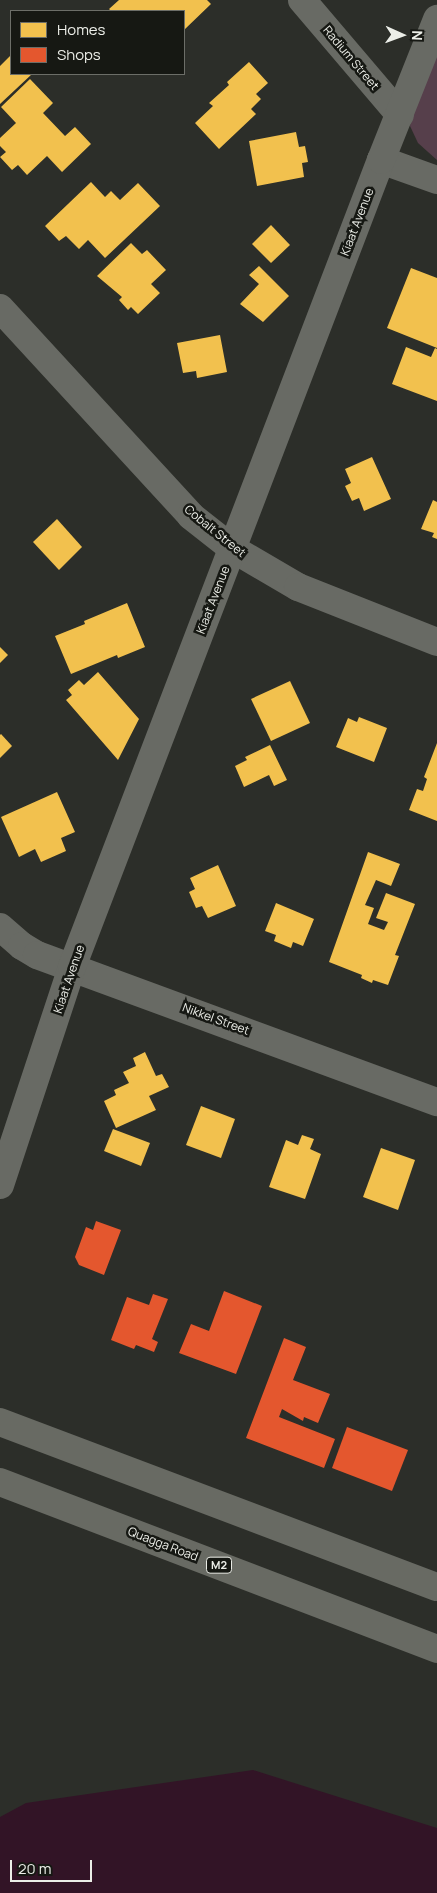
<!DOCTYPE html>
<html>
<head>
<meta charset="utf-8">
<style>
	body { margin:0 }
	#map { position:relative; width:437px; height:1893px; overflow:hidden; background:#2c2e29; font-family:Manrope,sans-serif }
	div>[style] { position:absolute }
	[style*='--x'] { left:calc(var(--x)*1px); top:calc(var(--y)*1px); width:calc(var(--w)*1px); rotate:calc(var(--a)*1deg) }
	.green>* { inset:0; background:#563f4b }
	.water>* { inset:0; background:#321426 }
	.homes>* { inset:0; background:#f2c14e }
	.shops>* { inset:0; background:#e4572e }
	.minor>* { height:28px; margin:-14px; padding:0 14px; transform-origin:14px; border-radius:14px; background:#686a64 }
	.primary>* { height:28px; margin:-14px; padding:0 14px; transform-origin:14px; border-radius:14px; background:#686a63 }
	span { translate:-50% -50%; white-space:nowrap; text-align:center; line-height:1.15; -webkit-text-stroke:5px #161813; paint-order:stroke }
	.shield-label span { padding:1px 4px; background:#161813; border:1px solid; border-radius:4px; -webkit-text-stroke-width:0 }
	.shield-label { font-size:11px; color:#eceee8; font-weight:700 }
	.street-label { font-size:12px; color:#eceee8 }
	.legend { position:absolute; left:10px; top:10px; width:175px; height:65px; box-sizing:border-box; background:#161813; border:1px solid #6c6e68; margin:0; padding:6px 9px; list-style:none; font-size:15px; color:#eceee8 }
	.legend li { display:flex; align-items:center; gap:10px; height:25px }
	.legend b { width:25px; border:1px solid #6c6e68 }
	.north { position:absolute; left:377px; top:10px; width:50px; height:50px; -webkit-text-stroke:4px #161813; paint-order:stroke; rotate:92deg; font-size:14px; font-weight:700; line-height:20px; text-align:center; color:#eceee8 }
	.north::after { content:''; display:block; margin:auto; width:18px; height:22px; background:#eceee8; clip-path:polygon(50% 0,100% 100%,50% 72%,0 100%) }
	.scale { position:absolute; left:10px; top:1860px; width:82px; height:22px; box-sizing:border-box; border:2px solid #eceee8; border-top:0; padding-left:6px; font-size:15px; line-height:18px; white-space:nowrap; color:#eceee8; -webkit-text-stroke:4px #161813; paint-order:stroke }
</style>
</head>
<body>
<div id="map">
	<div class="green">
		<i style="clip-path:polygon(437px 46px,437px 160px,418px 143px,410px 126px,413px 105px)"></i>
	</div>
	<div class="water">
		<i style="clip-path:polygon(253px 1770px,437px 1828px,437px 1893px,0 1893px,0 1817px,26px 1803px)"></i>
	</div>
	<div class="homes">
		<i style="clip-path:polygon(119px 0,207px 0,211px 4px,184px 30px,184px 11px,111px 11px,109px 9px)"></i>
		<i style="clip-path:polygon(11px 55px,11px 74px,32px 74px,0 104px,0 66px)"></i>
		<i style="clip-path:polygon(249px 62px,268px 83px,256px 94px,261px 99px,251px 109px,256px 114px,219px 149px,195px 123px,213px 106px,209px 103px,229px 85px,227px 82px)"></i>
		<i style="clip-path:polygon(30px 79px,53px 103px,43px 113px,65px 136px,75px 127px,91px 144px,62px 172px,47px 156px,27px 175px,18px 165px,12px 170px,0 157px,6px 152px,0 146px,0 138px,16px 123px,1px 107px)"></i>
		<i style="clip-path:polygon(296px 132px,299px 147px,305px 146px,308px 162px,302px 163px,304px 177px,257px 186px,249px 141px)"></i>
		<i style="clip-path:polygon(91px 182px,105px 197px,111px 191px,120px 200px,138px 183px,160px 206px,105px 258px,88px 240px,79px 249px,66px 236px,59px 241px,45px 226px)"></i>
		<i style="clip-path:polygon(271px 225px,290px 245px,271px 263px,252px 244px)"></i>
		<i style="clip-path:polygon(131px 243px,142px 254px,147px 250px,166px 270px,151px 284px,160px 293px,138px 314px,131px 307px,128px 310px,119px 300px,122px 297px,97px 276px)"></i>
		<i style="clip-path:polygon(259px 266px,289px 296px,263px 322px,240px 304px,259px 284px,249px 275px)"></i>
		<i style="clip-path:polygon(411px 268px,437px 278px,437px 348px,387px 328px)"></i>
		<i style="clip-path:polygon(220px 335px,227px 372px,197px 378px,196px 371px,183px 373px,177px 343px)"></i>
		<i style="clip-path:polygon(406px 347px,431px 357px,435px 348px,437px 349px,437px 401px,392px 384px)"></i>
		<i style="clip-path:polygon(372px 457px,391px 499px,364px 511px,359px 498px,352px 501px,345px 486px,351px 483px,345px 469px)"></i>
		<i style="clip-path:polygon(433px 500px,437px 502px,437px 539px,432px 537px,434px 533px,421px 529px)"></i>
		<i style="clip-path:polygon(57px 519px,82px 547px,59px 570px,33px 542px)"></i>
		<i style="clip-path:polygon(127px 603px,145px 647px,118px 658px,117px 655px,71px 674px,55px 636px,85px 624px,84px 621px)"></i>
		<i style="clip-path:polygon(0 647px,8px 655px,0 663px)"></i>
		<i style="clip-path:polygon(98px 672px,139px 719px,118px 760px,66px 700px,72px 695px,68px 690px,79px 680px,84px 685px)"></i>
		<i style="clip-path:polygon(290px 681px,310px 723px,271px 741px,251px 699px)"></i>
		<i style="clip-path:polygon(359px 717px,387px 728px,374px 762px,336px 747px,348px 718px,357px 722px)"></i>
		<i style="clip-path:polygon(1px 734px,12px 746px,0 758px,0 735px)"></i>
		<i style="clip-path:polygon(437px 743px,437px 821px,409px 810px,417px 789px,423px 791px,427px 779px,424px 777px)"></i>
		<i style="clip-path:polygon(270px 745px,287px 780px,274px 786px,269px 775px,244px 787px,235px 766px,247px 760px,245px 757px)"></i>
		<i style="clip-path:polygon(57px 792px,75px 832px,61px 838px,66px 851px,41px 862px,35px 849px,19px 857px,1px 817px)"></i>
		<i style="clip-path:polygon(368px 852px,400px 864px,391px 886px,376px 880px,365px 905px,374px 908px,368px 924px,384px 930px,388px 922px,376px 918px,386px 893px,415px 904px,395px 955px,399px 956px,388px 985px,373px 980px,372px 983px,361px 978px,362px 975px,329px 962px)"></i>
		<i style="clip-path:polygon(218px 865px,236px 906px,208px 918px,202px 906px,196px 908px,189px 892px,195px 889px,190px 878px)"></i>
		<i style="clip-path:polygon(276px 903px,314px 919px,303px 946px,293px 942px,291px 948px,274px 941px,276px 935px,265px 931px)"></i>
		<i style="clip-path:polygon(145px 1052px,156px 1076px,162px 1074px,169px 1087px,149px 1096px,156px 1110px,116px 1128px,104px 1101px,116px 1095px,114px 1090px,129px 1083px,123px 1072px,136px 1066px,133px 1058px)"></i>
		<i style="clip-path:polygon(201px 1106px,235px 1119px,221px 1158px,186px 1145px)"></i>
		<i style="clip-path:polygon(113px 1129px,150px 1143px,141px 1166px,104px 1151px)"></i>
		<i style="clip-path:polygon(302px 1135px,314px 1139px,310px 1149px,321px 1154px,305px 1199px,269px 1187px,286px 1140px,298px 1145px)"></i>
		<i style="clip-path:polygon(381px 1148px,415px 1160px,398px 1210px,363px 1197px)"></i>
	</div>
	<div class="shops">
		<i style="clip-path:polygon(96px 1221px,121px 1230px,104px 1275px,79px 1265px,75px 1257px,86px 1227px,93px 1230px)"></i>
		<i style="clip-path:polygon(224px 1291px,262px 1306px,236px 1374px,179px 1353px,191px 1324px,209px 1331px)"></i>
		<i style="clip-path:polygon(153px 1294px,168px 1299px,152px 1339px,158px 1342px,154px 1352px,136px 1345px,134px 1349px,111px 1340px,127px 1297px,149px 1305px)"></i>
		<i style="clip-path:polygon(284px 1338px,306px 1347px,293px 1380px,330px 1394px,318px 1423px,304px 1417px,303px 1421px,282px 1409px,279px 1417px,335px 1439px,324px 1468px,246px 1438px)"></i>
		<i style="clip-path:polygon(347px 1427px,408px 1450px,392px 1491px,332px 1468px)"></i>
	</div>
	<div class="minor">
		<i style="--x:302;--y:0;--w:151;--a:49.6"></i>
		<i style="--x:381;--y:160;--w:59;--a:19.7"></i>
		<i style="--x:0;--y:308;--w:282;--a:47.4"></i>
		<i style="--x:191;--y:516;--w:53;--a:38.2"></i>
		<i style="--x:233;--y:549;--w:75;--a:30.3"></i>
		<i style="--x:298;--y:587;--w:149;--a:21.6"></i>
		<i style="--x:0;--y:927;--w:29;--a:41"></i>
		<i style="--x:22;--y:946;--w:17;--a:31"></i>
		<i style="--x:37;--y:955;--w:426;--a:20.2"></i>
		<i style="--x:0;--y:1185;--w:230;--a:-71.7"></i>
		<i style="--x:72;--y:967;--w:864;--a:-69.05"></i>
		<i style="--x:381;--y:160;--w:152;--a:-68.3"></i>
	</div>
	<div class="primary">
		<i style="--x:0;--y:1422;--w:467;--a:20.7"></i>
		<i style="--x:0;--y:1482;--w:468;--a:20.9"></i>
	</div>
	<div class="shield-label">
		<span style="left:219px;top:1565px">M2</span>
	</div>
	<div class="street-label">
		<span style="left:351px;top:58px;rotate:50deg">Radium Street</span>
		<span style="left:357px;top:222px;rotate:-69deg">Kiaat Avenue</span>
		<span style="left:215px;top:531px;rotate:39deg">Cobalt Street</span>
		<span style="left:213px;top:600px;rotate:-69deg">Kiaat Avenue</span>
		<span style="left:69px;top:979px;rotate:-71deg">Kiaat Avenue</span>
		<span style="left:216px;top:1019px;rotate:20deg">Nikkel Street</span>
		<span style="left:163px;top:1544px;rotate:21deg">Quagga Road</span>
	</div>
	<ul class="legend">
	<li><b style="height:14px;background:#f2c14e"></b>Homes</li>
	<li><b style="height:14px;background:#e4572e"></b>Shops</li>
	</ul>
	<div class="north">N</div>
	<div class="scale">20 m</div>
</div>
</body>
</html>
